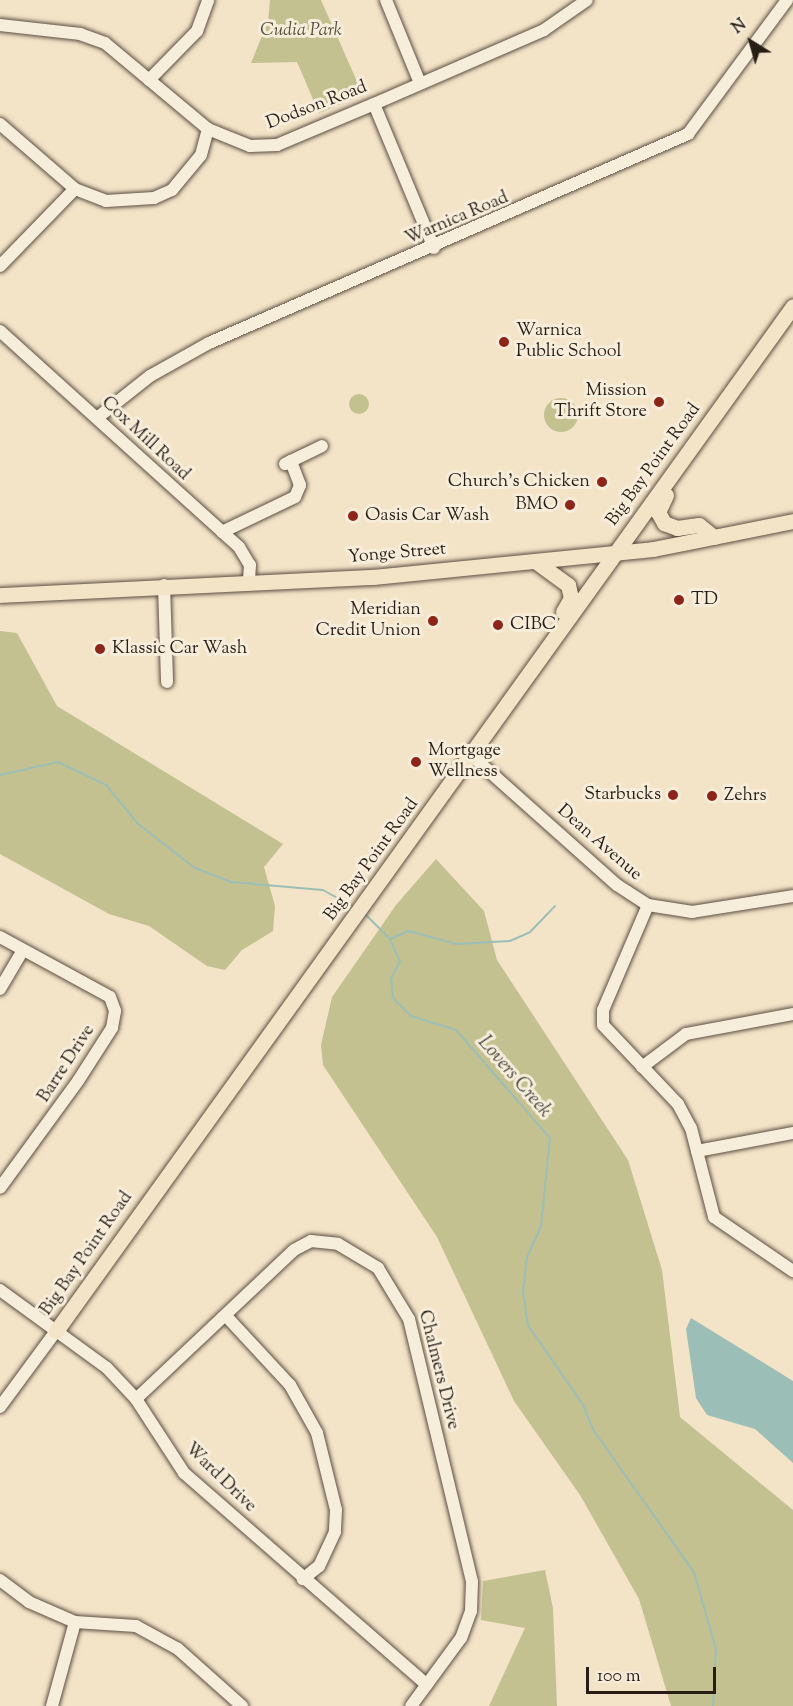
<!DOCTYPE html>
<html>
<head>
<meta charset="utf-8">
<style>
	body { margin:0 }
	#map { position:relative; width:793px; height:1706px; overflow:hidden; background:#f3e3c7; font-family:"Sorts Mill Goudy",serif }
	div>[style] { position:absolute }
	[style*='--x'] { left:calc(var(--x)*1px); top:calc(var(--y)*1px); width:calc(var(--w)*1px); rotate:calc(var(--a)*1deg) }
	.green>* { inset:0; background:#c3c190 }
	.round { border-radius:50% }
	.water>* { inset:0; background:#9bbeb7 }
	.stream>* { height:2px; margin:-1px; padding:0 1px; transform-origin:1px; border-radius:1px; background:#9bbeb7 }
	.roads { filter:drop-shadow(0 0 2px #5c4f42) drop-shadow(0 0 2px #5c4f42) }
	.minor>* { height:12px; margin:-6px; padding:0 6px; transform-origin:6px; border-radius:6px; background:#f7eddb }
	.major>* { height:15px; margin:-7.5px; padding:0 7.5px; transform-origin:7.5px; border-radius:7.5px; background:#f3e3c7 }
	.dots>* { width:16px; height:16px; translate:-50% -50%; box-sizing:border-box; border:3px solid #f7eddb; border-radius:50% }
	span { translate:-50% -50%; white-space:nowrap; text-align:center; line-height:1.15; -webkit-text-stroke:6px #f7eddb; paint-order:stroke }
	.park-label { font-size:18px; color:#574f3b; font-style:italic }
	.street-label { font-size:18px; color:#291e16 }
	.poi-label { font-size:18px; color:#291e16 }
	.left { translate:0 -50%; text-align:left }
	.right { translate:-100% -50%; text-align:right }
	.water-label { font-size:20px; color:#4b4e46; font-style:italic }
	.north { position:absolute; left:721px; top:12px; width:60px; height:60px; -webkit-text-stroke:4px #f7eddb; paint-order:stroke; rotate:323deg; font-size:16px; font-weight:700; line-height:24px; text-align:center; color:#291e16 }
	.north::after { content:''; display:block; margin:auto; width:21px; height:27px; background:#291e16; clip-path:polygon(50% 0,100% 100%,50% 72%,0 100%) }
	.scale { position:absolute; left:586px; top:1667px; width:130px; height:27px; box-sizing:border-box; border:3px solid #291e16; border-top:0; padding-left:8px; font-size:18px; line-height:21px; white-space:nowrap; color:#291e16; -webkit-text-stroke:4px #f7eddb; paint-order:stroke }
</style>
</head>
<body>
<div id="map">
	<div class="green">
		<i style="clip-path:polygon(270px 0,321px 0,363px 95px,319px 113px,297px 62px,251px 63px,268px 21px)"></i>
		<i class="round" style="left:349px;top:394px;width:20px;height:20px"></i>
		<i class="round" style="left:544px;top:398px;width:34px;height:34px"></i>
		<i style="clip-path:polygon(0 631px,17px 633px,57px 706px,283px 844px,264px 867px,275px 906px,273px 931px,242px 950px,225px 970px,207px 966px,149px 926px,109px 914px,0 854px)"></i>
		<i style="clip-path:polygon(436px 859px,484px 911px,497px 960px,628px 1160px,662px 1270px,680px 1417px,793px 1510px,793px 1706px,671px 1706px,639px 1599px,580px 1495px,514px 1401px,437px 1237px,323px 1065px,321px 1045px,332px 997px,396px 905px)"></i>
		<i style="clip-path:polygon(545px 1570px,553px 1608px,557px 1706px,489px 1706px,525px 1628px,481px 1620px,483px 1581px)"></i>
	</div>
	<div class="water">
		<i style="clip-path:polygon(691px 1318px,793px 1381px,793px 1463px,755px 1429px,707px 1415px,696px 1398px,686px 1329px)"></i>
	</div>
	<div class="stream">
		<i style="--x:0;--y:775;--w:59;--a:-12.6"></i>
		<i style="--x:58;--y:762;--w:53;--a:25.6"></i>
		<i style="--x:106;--y:785;--w:50;--a:50.6"></i>
		<i style="--x:138;--y:824;--w:72;--a:37.7"></i>
		<i style="--x:195;--y:868;--w:40;--a:21"></i>
		<i style="--x:232;--y:882;--w:91;--a:5"></i>
		<i style="--x:323;--y:890;--w:35;--a:29"></i>
		<i style="--x:364;--y:913;--w:37;--a:45"></i>
		<i style="--x:390;--y:939;--w:24;--a:66"></i>
		<i style="--x:400;--y:961;--w:20;--a:117"></i>
		<i style="--x:391;--y:979;--w:19;--a:84"></i>
		<i style="--x:393;--y:998;--w:25;--a:45"></i>
		<i style="--x:411;--y:1016;--w:47;--a:17.3"></i>
		<i style="--x:456;--y:1030;--w:143;--a:49"></i>
		<i style="--x:550;--y:1138;--w:88;--a:95.8"></i>
		<i style="--x:541;--y:1226;--w:35;--a:114"></i>
		<i style="--x:527;--y:1258;--w:33;--a:97"></i>
		<i style="--x:523;--y:1291;--w:34;--a:82"></i>
		<i style="--x:528;--y:1325;--w:97;--a:55.5"></i>
		<i style="--x:583;--y:1405;--w:28;--a:67"></i>
		<i style="--x:594;--y:1431;--w:173;--a:54.7"></i>
		<i style="--x:694;--y:1572;--w:80;--a:74.1"></i>
		<i style="--x:716;--y:1649;--w:57;--a:93"></i>
		<i style="--x:390;--y:939;--w:21;--a:-23"></i>
		<i style="--x:409;--y:931;--w:49;--a:15.5"></i>
		<i style="--x:456;--y:944;--w:54;--a:-3.2"></i>
		<i style="--x:510;--y:941;--w:22;--a:-24"></i>
		<i style="--x:530;--y:932;--w:36;--a:-46"></i>
	</div>
	<div class="roads">
		<div class="minor">
			<i style="--x:386;--y:0;--w:87;--a:67.8"></i>
			<i style="--x:0;--y:25;--w:81;--a:6.4"></i>
			<i style="--x:80;--y:34;--w:27;--a:20"></i>
			<i style="--x:105;--y:43;--w:134;--a:39.9"></i>
			<i style="--x:208;--y:129;--w:45;--a:22"></i>
			<i style="--x:250;--y:146;--w:27;--a:-2"></i>
			<i style="--x:277;--y:145;--w:105;--a:-22.9"></i>
			<i style="--x:374;--y:104;--w:185;--a:-23.5"></i>
			<i style="--x:544;--y:30;--w:52;--a:-34.9"></i>
			<i style="--x:149;--y:80;--w:69;--a:-45.6"></i>
			<i style="--x:197;--y:31;--w:33;--a:-70"></i>
			<i style="--x:374;--y:104;--w:156;--a:67.4"></i>
			<i style="--x:0;--y:124;--w:99;--a:40.9"></i>
			<i style="--x:75;--y:189;--w:33;--a:21"></i>
			<i style="--x:106;--y:201;--w:48;--a:-3.6"></i>
			<i style="--x:154;--y:198;--w:20;--a:-24"></i>
			<i style="--x:172;--y:190;--w:45;--a:-50.4"></i>
			<i style="--x:201;--y:155;--w:27;--a:-75"></i>
			<i style="--x:0;--y:266;--w:107;--a:-45.8"></i>
			<i style="--x:0;--y:331;--w:322;--a:42.1"></i>
			<i style="--x:239;--y:547;--w:21;--a:59"></i>
			<i style="--x:250;--y:565;--w:16;--a:94"></i>
			<i style="--x:97;--y:418;--w:68;--a:-38.4"></i>
			<i style="--x:150;--y:376;--w:68;--a:-29.2"></i>
			<i style="--x:209;--y:343;--w:523;--a:-23.57"></i>
			<i style="--x:688;--y:134;--w:167;--a:-53.5"></i>
			<i style="--x:285;--y:464;--w:41;--a:-25.9"></i>
			<i style="--x:222;--y:532;--w:81;--a:-25.6"></i>
			<i style="--x:295;--y:497;--w:13;--a:-67"></i>
			<i style="--x:300;--y:485;--w:26;--a:-111"></i>
			<i style="--x:164;--y:585;--w:97;--a:88.2"></i>
			<i style="--x:472;--y:756;--w:194;--a:41.7"></i>
			<i style="--x:617;--y:885;--w:37;--a:33"></i>
			<i style="--x:648;--y:905;--w:45;--a:9"></i>
			<i style="--x:692;--y:912;--w:102;--a:-9"></i>
			<i style="--x:648;--y:905;--w:114;--a:113.2"></i>
			<i style="--x:603;--y:1010;--w:15;--a:90"></i>
			<i style="--x:603;--y:1025;--w:109;--a:46.5"></i>
			<i style="--x:678;--y:1104;--w:27;--a:62"></i>
			<i style="--x:691;--y:1128;--w:92;--a:75.5"></i>
			<i style="--x:714;--y:1217;--w:96;--a:34.4"></i>
			<i style="--x:0;--y:937;--w:125;--a:28.6"></i>
			<i style="--x:110;--y:997;--w:15;--a:70"></i>
			<i style="--x:115;--y:1011;--w:17;--a:100"></i>
			<i style="--x:112;--y:1028;--w:63;--a:122.7"></i>
			<i style="--x:78;--y:1081;--w:132;--a:126.1"></i>
			<i style="--x:0;--y:989;--w:45;--a:-59.5"></i>
			<i style="--x:642;--y:1067;--w:55;--a:-36.9"></i>
			<i style="--x:686;--y:1034;--w:109;--a:-10.6"></i>
			<i style="--x:697;--y:1151;--w:98;--a:-10.6"></i>
			<i style="--x:0;--y:1290;--w:132;--a:36.1"></i>
			<i style="--x:107;--y:1368;--w:42;--a:46.9"></i>
			<i style="--x:136;--y:1399;--w:88;--a:57"></i>
			<i style="--x:184;--y:1473;--w:322;--a:41.1"></i>
			<i style="--x:227;--y:1317;--w:93;--a:47.2"></i>
			<i style="--x:290;--y:1385;--w:55;--a:60.6"></i>
			<i style="--x:317;--y:1433;--w:79;--a:76.1"></i>
			<i style="--x:336;--y:1510;--w:22;--a:93"></i>
			<i style="--x:335;--y:1532;--w:38;--a:115"></i>
			<i style="--x:319;--y:1566;--w:21;--a:141"></i>
			<i style="--x:136;--y:1399;--w:217;--a:-43.3"></i>
			<i style="--x:294;--y:1250;--w:19;--a:-28"></i>
			<i style="--x:311;--y:1241;--w:27;--a:6"></i>
			<i style="--x:338;--y:1244;--w:47;--a:31"></i>
			<i style="--x:378;--y:1268;--w:60;--a:58.7"></i>
			<i style="--x:409;--y:1319;--w:270;--a:76.5"></i>
			<i style="--x:472;--y:1582;--w:29;--a:92"></i>
			<i style="--x:471;--y:1611;--w:29;--a:110"></i>
			<i style="--x:461;--y:1638;--w:84;--a:126.3"></i>
			<i style="--x:0;--y:1407;--w:94;--a:-53.6"></i>
			<i style="--x:0;--y:1580;--w:36;--a:37"></i>
			<i style="--x:29;--y:1602;--w:50;--a:23.5"></i>
			<i style="--x:75;--y:1622;--w:61;--a:3.8"></i>
			<i style="--x:136;--y:1626;--w:48;--a:28.7"></i>
			<i style="--x:178;--y:1649;--w:86;--a:41.7"></i>
			<i style="--x:52;--y:1706;--w:87;--a:-74.7"></i>
		</div>
		<div class="major">
			<i style="--x:666;--y:495;--w:19;--a:115"></i>
			<i style="--x:658;--y:512;--w:13;--a:61"></i>
			<i style="--x:664;--y:523;--w:14;--a:21"></i>
			<i style="--x:677;--y:528;--w:22;--a:-8"></i>
			<i style="--x:699;--y:525;--w:19;--a:39"></i>
			<i style="--x:535;--y:561;--w:41;--a:36"></i>
			<i style="--x:568;--y:585;--w:13;--a:77"></i>
			<i style="--x:571;--y:598;--w:16;--a:120"></i>
			<i style="--x:0;--y:595;--w:373;--a:-2.8"></i>
			<i style="--x:373;--y:577;--w:281;--a:-5.7"></i>
			<i style="--x:653;--y:549;--w:143;--a:-11.3"></i>
			<i style="--x:56;--y:1331;--w:1262;--a:-54.28"></i>
		</div>
	</div>
	<div class="dots">
		<i style="left:504px;top:342px;background:#8f2418"></i>
		<i style="left:659px;top:402px;background:#8f2418"></i>
		<i style="left:602px;top:482px;background:#8f2418"></i>
		<i style="left:570px;top:505px;background:#8f2418"></i>
		<i style="left:353px;top:516px;background:#8f2418"></i>
		<i style="left:679px;top:600px;background:#8f2418"></i>
		<i style="left:433px;top:621px;background:#8f2418"></i>
		<i style="left:498px;top:625px;background:#8f2418"></i>
		<i style="left:100px;top:649px;background:#8f2418"></i>
		<i style="left:416px;top:762px;background:#8f2418"></i>
		<i style="left:673px;top:795px;background:#8f2418"></i>
		<i style="left:712px;top:796px;background:#8f2418"></i>
	</div>
	<div class="park-label">
		<span style="left:301px;top:31px">Cudia Park</span>
	</div>
	<div class="street-label">
		<span style="left:317px;top:106px;rotate:-21deg">Dodson Road</span>
		<span style="left:457px;top:219px;rotate:-23deg">Warnica Road</span>
		<span style="left:145px;top:439px;rotate:43deg">Cox Mill Road</span>
		<span style="left:654px;top:465px;rotate:-54deg">Big Bay Point Road</span>
		<span style="left:397px;top:554px;rotate:-5deg">Yonge Street</span>
		<span style="left:599px;top:843px;rotate:41deg">Dean Avenue</span>
		<span style="left:372px;top:860px;rotate:-54deg">Big Bay Point Road</span>
		<span style="left:67px;top:1064px;rotate:-57deg">Barre Drive</span>
		<span style="left:87px;top:1254px;rotate:-55deg">Big Bay Point Road</span>
		<span style="left:438px;top:1370px;rotate:76deg">Chalmers Drive</span>
		<span style="left:220px;top:1478px;rotate:44deg">Ward Drive</span>
	</div>
	<div class="poi-label">
		<span class="left" style="left:516px;top:342px">Warnica<br>Public School</span>
		<span class="right" style="left:647px;top:402px">Mission<br>Thrift Store</span>
		<span class="right" style="left:590px;top:482px">Church's Chicken</span>
		<span class="right" style="left:558px;top:505px">BMO</span>
		<span class="left" style="left:365px;top:516px">Oasis Car Wash</span>
		<span class="left" style="left:691px;top:600px">TD</span>
		<span class="right" style="left:421px;top:621px">Meridian<br>Credit Union</span>
		<span class="left" style="left:510px;top:625px">CIBC</span>
		<span class="left" style="left:112px;top:649px">Klassic Car Wash</span>
		<span class="left" style="left:428px;top:762px">Mortgage<br>Wellness</span>
		<span class="right" style="left:661px;top:795px">Starbucks</span>
		<span class="left" style="left:724px;top:796px">Zehrs</span>
	</div>
	<div class="water-label">
		<span style="left:514px;top:1077px;rotate:49deg">Lovers Creek</span>
	</div>
	<div class="north">N</div>
	<div class="scale">100 m</div>
</div>
</body>
</html>
